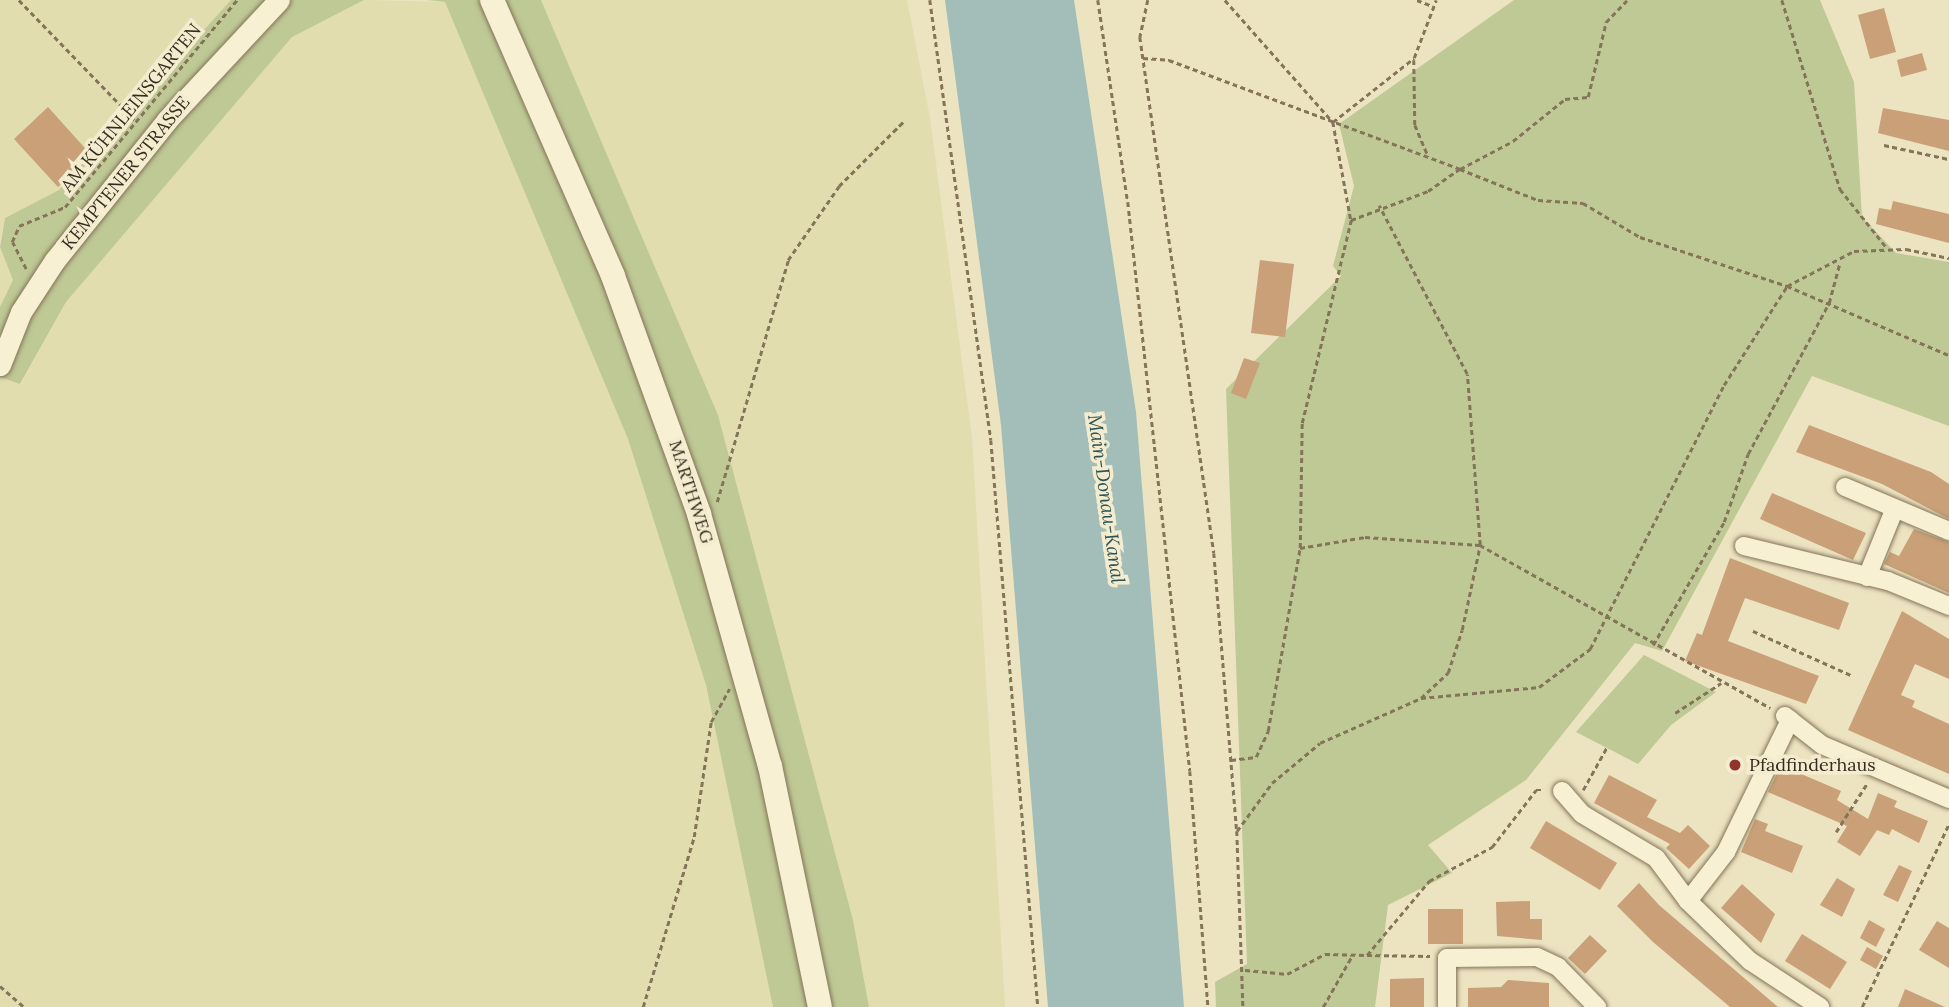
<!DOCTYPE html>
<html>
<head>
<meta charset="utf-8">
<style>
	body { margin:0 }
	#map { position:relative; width:1949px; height:1007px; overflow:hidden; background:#ece3c0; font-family:Lora,serif }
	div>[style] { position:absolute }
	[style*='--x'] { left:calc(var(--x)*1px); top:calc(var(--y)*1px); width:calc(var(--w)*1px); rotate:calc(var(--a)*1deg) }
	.farmland>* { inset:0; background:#e1ddae }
	.green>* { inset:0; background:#bec995 }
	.water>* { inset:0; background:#a3beb9 }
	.building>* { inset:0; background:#c9a077 }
	.path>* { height:2.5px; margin-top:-1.25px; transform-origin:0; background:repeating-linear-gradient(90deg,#847459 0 5px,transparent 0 8.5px) }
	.roads { filter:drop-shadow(0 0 2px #847459) drop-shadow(0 0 2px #847459) }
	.minor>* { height:18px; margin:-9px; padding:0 9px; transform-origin:9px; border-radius:9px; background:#f7f0d3 }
	.tertiary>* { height:21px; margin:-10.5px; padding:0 10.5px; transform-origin:10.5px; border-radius:10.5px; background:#f7f0d3 }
	.secondary>* { height:24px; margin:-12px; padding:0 12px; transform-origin:12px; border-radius:12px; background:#f7f0d3 }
	.dots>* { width:19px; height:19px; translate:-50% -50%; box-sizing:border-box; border:4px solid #f4eccf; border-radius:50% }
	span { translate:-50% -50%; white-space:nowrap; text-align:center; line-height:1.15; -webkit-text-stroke:7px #f4eccf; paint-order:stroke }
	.street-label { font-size:18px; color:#342a1d }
	.poi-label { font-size:18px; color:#342a1d }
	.left { translate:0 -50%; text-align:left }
	.water-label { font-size:19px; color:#2c5354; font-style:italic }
</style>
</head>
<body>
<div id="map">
	<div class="farmland">
		<i style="clip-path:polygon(0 0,231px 0,59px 190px,5px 218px,0 240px)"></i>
		<i style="clip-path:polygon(364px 0,445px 2px,628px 439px,706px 685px,773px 1007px,0 1007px,0 377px,21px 384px,66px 302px,292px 36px)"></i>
		<i style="clip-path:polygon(541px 0,907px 0,930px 118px,972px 438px,1005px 1007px,869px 1007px,853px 920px,718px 415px)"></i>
		<i style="clip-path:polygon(0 247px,14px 280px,0 307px)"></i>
	</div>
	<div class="green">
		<i style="clip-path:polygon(231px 0,364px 0,292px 37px,66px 302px,20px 384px,0 377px,0 307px,13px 280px,0 247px,5px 218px,59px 190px)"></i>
		<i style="clip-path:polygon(427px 0,541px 0,718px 415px,853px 920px,869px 1007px,773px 1007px,706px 685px,628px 439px,445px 2px)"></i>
		<i style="clip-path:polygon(1514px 0,1820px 0,1854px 82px,1862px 217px,1896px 253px,1949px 262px,1949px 426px,1812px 376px,1662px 651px,1635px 643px,1526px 780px,1428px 845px,1452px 873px,1388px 905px,1375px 1007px,1216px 1007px,1215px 982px,1247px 964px,1226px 389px,1341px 276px,1333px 266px,1354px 186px,1339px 124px)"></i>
		<i style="clip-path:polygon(1644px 655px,1716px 692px,1671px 725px,1638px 764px,1576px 732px)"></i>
	</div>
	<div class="water">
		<i style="clip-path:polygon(945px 0,1074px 0,1136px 412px,1184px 1007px,1048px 1007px,1001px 425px)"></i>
	</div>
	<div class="building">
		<i style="clip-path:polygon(1884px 8px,1896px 52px,1870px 59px,1858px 15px)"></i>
		<i style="clip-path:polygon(1922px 53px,1927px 70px,1901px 77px,1897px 60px)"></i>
		<i style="clip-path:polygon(48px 107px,92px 156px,58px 187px,14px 139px)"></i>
		<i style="clip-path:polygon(1883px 108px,1949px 120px,1949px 151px,1878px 133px)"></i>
		<i style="clip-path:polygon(1893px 201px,1949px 214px,1949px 243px,1876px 224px,1879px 208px,1891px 210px)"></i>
		<i style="clip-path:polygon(1260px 260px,1294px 264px,1285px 337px,1251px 333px)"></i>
		<i style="clip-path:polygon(1244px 358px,1260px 363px,1246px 399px,1231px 393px)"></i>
		<i style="clip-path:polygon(1809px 425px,1931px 472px,1949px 484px,1949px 519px,1882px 484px,1796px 452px)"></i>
		<i style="clip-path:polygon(1772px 493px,1866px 533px,1853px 560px,1760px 519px)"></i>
		<i style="clip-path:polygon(1914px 529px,1949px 542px,1949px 593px,1884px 564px,1890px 552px,1899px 556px)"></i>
		<i style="clip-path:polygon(1730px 558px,1849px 603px,1839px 630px,1745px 598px,1728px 641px,1819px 676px,1806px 704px,1685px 661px,1697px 633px,1702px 635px)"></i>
		<i style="clip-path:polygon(1902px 611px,1949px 639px,1949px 679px,1915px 664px,1901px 695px,1915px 701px,1912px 707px,1949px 724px,1949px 774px,1848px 730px)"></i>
		<i style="clip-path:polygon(1784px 759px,1794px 764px,1792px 770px,1841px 791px,1837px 800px,1868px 819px,1878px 793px,1897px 801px,1894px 807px,1928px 821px,1919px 843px,1892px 829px,1889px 835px,1877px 830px,1860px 856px,1837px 842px,1847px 826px,1768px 792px)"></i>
		<i style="clip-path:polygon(1609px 775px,1657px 800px,1647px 817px,1680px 833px,1688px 825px,1710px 846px,1689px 869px,1666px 848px,1670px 844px,1594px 803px)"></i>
		<i style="clip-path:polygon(1755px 819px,1768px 824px,1765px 831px,1803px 846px,1792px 873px,1741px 852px)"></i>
		<i style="clip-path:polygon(1546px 821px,1617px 863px,1600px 890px,1530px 848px)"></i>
		<i style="clip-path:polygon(1899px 865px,1912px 871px,1898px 902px,1883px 895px)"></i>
		<i style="clip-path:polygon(1837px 878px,1855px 889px,1842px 917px,1820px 905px)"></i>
		<i style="clip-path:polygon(1639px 883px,1659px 905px,1778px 1007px,1730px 1007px,1653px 942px,1617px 906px)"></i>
		<i style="clip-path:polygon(1742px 884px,1775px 914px,1761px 943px,1721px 908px)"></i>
		<i style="clip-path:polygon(1530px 901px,1530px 919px,1542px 919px,1542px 940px,1497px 936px,1496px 902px)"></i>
		<i style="clip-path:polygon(1428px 909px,1463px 909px,1463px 944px,1428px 944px)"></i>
		<i style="clip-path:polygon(1869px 920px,1885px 929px,1876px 947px,1860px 938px)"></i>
		<i style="clip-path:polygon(1937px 921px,1949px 928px,1949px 968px,1919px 950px)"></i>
		<i style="clip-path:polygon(1802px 934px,1847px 962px,1830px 989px,1785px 961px)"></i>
		<i style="clip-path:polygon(1590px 935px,1607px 951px,1585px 974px,1568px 958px)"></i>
		<i style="clip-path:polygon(1867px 947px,1883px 956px,1876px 969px,1860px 960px)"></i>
		<i style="clip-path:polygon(1424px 978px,1424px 1007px,1390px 1007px,1390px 979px)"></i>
		<i style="clip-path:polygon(1508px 980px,1549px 983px,1549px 1007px,1468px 1007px,1468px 988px,1501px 987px)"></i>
		<i style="clip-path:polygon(1905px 989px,1945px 1007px,1898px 1007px)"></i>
	</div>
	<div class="path">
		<i style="--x:19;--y:0;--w:167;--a:46"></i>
		<i style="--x:930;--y:0;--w:444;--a:82.1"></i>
		<i style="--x:991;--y:440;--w:569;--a:85.26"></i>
		<i style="--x:1098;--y:0;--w:204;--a:81.6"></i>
		<i style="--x:1128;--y:202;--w:572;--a:83.78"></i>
		<i style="--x:1190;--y:771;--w:237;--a:85.6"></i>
		<i style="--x:1148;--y:0;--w:38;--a:102"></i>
		<i style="--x:1140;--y:37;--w:521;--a:81.84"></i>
		<i style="--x:1214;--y:553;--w:279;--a:85.3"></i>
		<i style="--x:1237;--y:831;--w:176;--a:88"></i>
		<i style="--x:1225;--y:0;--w:163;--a:48.5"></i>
		<i style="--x:1333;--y:122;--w:100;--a:79.6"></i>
		<i style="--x:1351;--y:220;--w:82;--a:-20.6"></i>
		<i style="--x:1428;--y:191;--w:39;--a:-35"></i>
		<i style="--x:1460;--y:169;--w:84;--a:21.7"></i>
		<i style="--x:1538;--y:200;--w:45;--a:3.8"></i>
		<i style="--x:1583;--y:203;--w:66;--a:30.8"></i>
		<i style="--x:1640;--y:237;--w:155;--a:18.4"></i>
		<i style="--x:1787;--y:286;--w:176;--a:23.1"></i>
		<i style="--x:1417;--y:0;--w:17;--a:21"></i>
		<i style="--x:1782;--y:0;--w:198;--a:72.9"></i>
		<i style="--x:1840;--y:189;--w:75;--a:51.5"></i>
		<i style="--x:1143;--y:58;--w:26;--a:4"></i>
		<i style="--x:1169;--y:60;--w:311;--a:20.5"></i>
		<i style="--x:1460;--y:169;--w:60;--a:-27.8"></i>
		<i style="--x:1513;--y:141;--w:67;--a:-38.9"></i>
		<i style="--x:1565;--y:99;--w:23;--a:-5"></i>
		<i style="--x:1588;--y:97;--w:77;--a:-76.5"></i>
		<i style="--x:1606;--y:22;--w:30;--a:-46"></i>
		<i style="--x:1414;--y:60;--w:65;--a:89.1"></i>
		<i style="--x:1415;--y:125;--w:33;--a:67"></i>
		<i style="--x:1333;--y:122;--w:103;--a:-38.3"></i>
		<i style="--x:1414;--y:58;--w:62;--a:-69.2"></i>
		<i style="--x:1884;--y:145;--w:66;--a:12.2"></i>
		<i style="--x:26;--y:269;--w:30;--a:-117"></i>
		<i style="--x:12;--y:242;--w:17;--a:-66"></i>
		<i style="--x:19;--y:226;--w:50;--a:-22.4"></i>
		<i style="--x:65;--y:207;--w:269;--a:-50.3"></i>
		<i style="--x:717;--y:502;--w:252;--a:-73.6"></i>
		<i style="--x:788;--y:260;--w:90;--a:-55.4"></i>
		<i style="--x:839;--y:186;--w:92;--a:-45"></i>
		<i style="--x:1300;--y:548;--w:66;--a:-9.6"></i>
		<i style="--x:1365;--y:537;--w:115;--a:4"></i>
		<i style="--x:1480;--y:545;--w:333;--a:29.3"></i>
		<i style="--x:1753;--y:631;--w:107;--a:24.2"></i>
		<i style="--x:1653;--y:645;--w:142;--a:-60"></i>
		<i style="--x:1724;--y:522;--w:72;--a:-70.6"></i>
		<i style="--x:1748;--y:454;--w:171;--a:-61.8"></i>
		<i style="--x:1829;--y:303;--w:42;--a:-75"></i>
		<i style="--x:1421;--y:698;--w:119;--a:-5.3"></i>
		<i style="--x:1539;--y:687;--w:64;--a:-36.7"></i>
		<i style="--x:1590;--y:649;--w:296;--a:-63.1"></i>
		<i style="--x:1724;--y:385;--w:117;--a:-57.5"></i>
		<i style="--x:1787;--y:286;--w:76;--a:-27.6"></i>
		<i style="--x:1854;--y:251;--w:52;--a:-2.2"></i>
		<i style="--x:1906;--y:249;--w:44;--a:11.8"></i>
		<i style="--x:1675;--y:713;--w:55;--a:-33.1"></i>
		<i style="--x:1231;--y:760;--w:25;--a:-7"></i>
		<i style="--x:1256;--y:757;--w:29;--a:-65"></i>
		<i style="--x:1268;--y:731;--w:186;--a:-80.1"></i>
		<i style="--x:1300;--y:548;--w:125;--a:-89.1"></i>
		<i style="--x:1302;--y:423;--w:209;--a:-76.4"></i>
		<i style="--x:1583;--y:790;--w:49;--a:-60.8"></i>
		<i style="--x:1237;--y:831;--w:59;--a:-53.9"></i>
		<i style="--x:1272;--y:783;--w:62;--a:-39.8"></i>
		<i style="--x:1320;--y:743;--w:111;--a:-24"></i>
		<i style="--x:1421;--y:698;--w:37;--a:-43"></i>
		<i style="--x:1448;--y:673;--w:45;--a:-72"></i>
		<i style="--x:1462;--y:630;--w:87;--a:-78"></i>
		<i style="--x:1480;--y:545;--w:171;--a:-94.3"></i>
		<i style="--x:1467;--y:374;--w:190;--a:-117.6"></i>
		<i style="--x:1836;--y:832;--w:59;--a:-57.4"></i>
		<i style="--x:1367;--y:955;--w:63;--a:0.9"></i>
		<i style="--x:1245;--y:970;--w:42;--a:5.4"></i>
		<i style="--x:1287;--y:974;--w:43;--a:-27.8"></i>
		<i style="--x:1325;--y:954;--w:42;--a:1.4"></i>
		<i style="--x:1367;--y:955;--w:97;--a:-50"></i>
		<i style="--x:1429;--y:881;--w:72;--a:-28.4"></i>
		<i style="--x:1492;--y:847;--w:72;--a:-52.3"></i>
		<i style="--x:1536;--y:790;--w:8;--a:0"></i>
		<i style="--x:0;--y:986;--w:32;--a:41"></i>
		<i style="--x:643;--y:1007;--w:177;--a:-73.3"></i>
		<i style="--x:694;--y:837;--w:116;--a:-81.6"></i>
		<i style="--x:711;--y:722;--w:38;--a:-61"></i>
		<i style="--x:1323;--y:1007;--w:59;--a:-60.4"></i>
		<i style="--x:1862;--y:1007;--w:203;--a:-64.6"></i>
	</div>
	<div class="roads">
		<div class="minor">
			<i style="--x:1845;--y:487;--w:113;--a:22.9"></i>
			<i style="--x:1744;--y:546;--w:148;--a:13.7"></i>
			<i style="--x:1888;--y:581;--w:66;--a:22.3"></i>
			<i style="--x:1867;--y:577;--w:74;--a:-67.9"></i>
			<i style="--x:1785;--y:716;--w:47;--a:38.1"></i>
			<i style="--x:1822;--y:745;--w:138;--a:23"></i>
			<i style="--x:1562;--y:791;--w:30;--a:49"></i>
			<i style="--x:1582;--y:814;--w:86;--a:30.7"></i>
			<i style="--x:1656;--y:858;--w:54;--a:53.3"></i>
			<i style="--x:1688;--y:901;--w:86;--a:44.1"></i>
			<i style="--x:1750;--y:961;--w:84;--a:33.3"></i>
			<i style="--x:1688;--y:901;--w:62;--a:-52.2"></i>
			<i style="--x:1726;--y:852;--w:147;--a:-64.1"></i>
			<i style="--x:1447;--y:1007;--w:49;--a:-90"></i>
			<i style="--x:1447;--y:958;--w:90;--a:-0.6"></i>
			<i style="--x:1537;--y:957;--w:23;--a:25"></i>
			<i style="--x:1558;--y:967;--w:56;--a:45.7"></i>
		</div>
		<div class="tertiary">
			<i style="--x:0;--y:365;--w:57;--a:-68.4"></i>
			<i style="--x:21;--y:312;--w:62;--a:-56.8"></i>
			<i style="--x:55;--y:260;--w:179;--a:-51.3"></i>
			<i style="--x:167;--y:120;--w:164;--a:-47"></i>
		</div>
		<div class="secondary">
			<i style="--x:492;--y:0;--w:301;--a:66.3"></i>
			<i style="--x:613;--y:276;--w:253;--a:70.1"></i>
			<i style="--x:699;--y:514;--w:262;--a:74.3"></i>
			<i style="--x:770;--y:766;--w:246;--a:78.3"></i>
		</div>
	</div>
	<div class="dots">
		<i style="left:1735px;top:765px;background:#91342b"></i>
	</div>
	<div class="street-label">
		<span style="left:131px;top:108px;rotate:-51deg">AM KÜHNLEINSGARTEN</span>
		<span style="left:126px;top:173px;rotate:-51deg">KEMPTENER STRASSE</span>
		<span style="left:691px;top:492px;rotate:72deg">MARTHWEG</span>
	</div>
	<div class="poi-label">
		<span class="left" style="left:1749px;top:765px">Pfadfinderhaus</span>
	</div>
	<div class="water-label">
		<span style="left:1106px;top:499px;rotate:82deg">Main-Donau-Kanal</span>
	</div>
</div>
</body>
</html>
